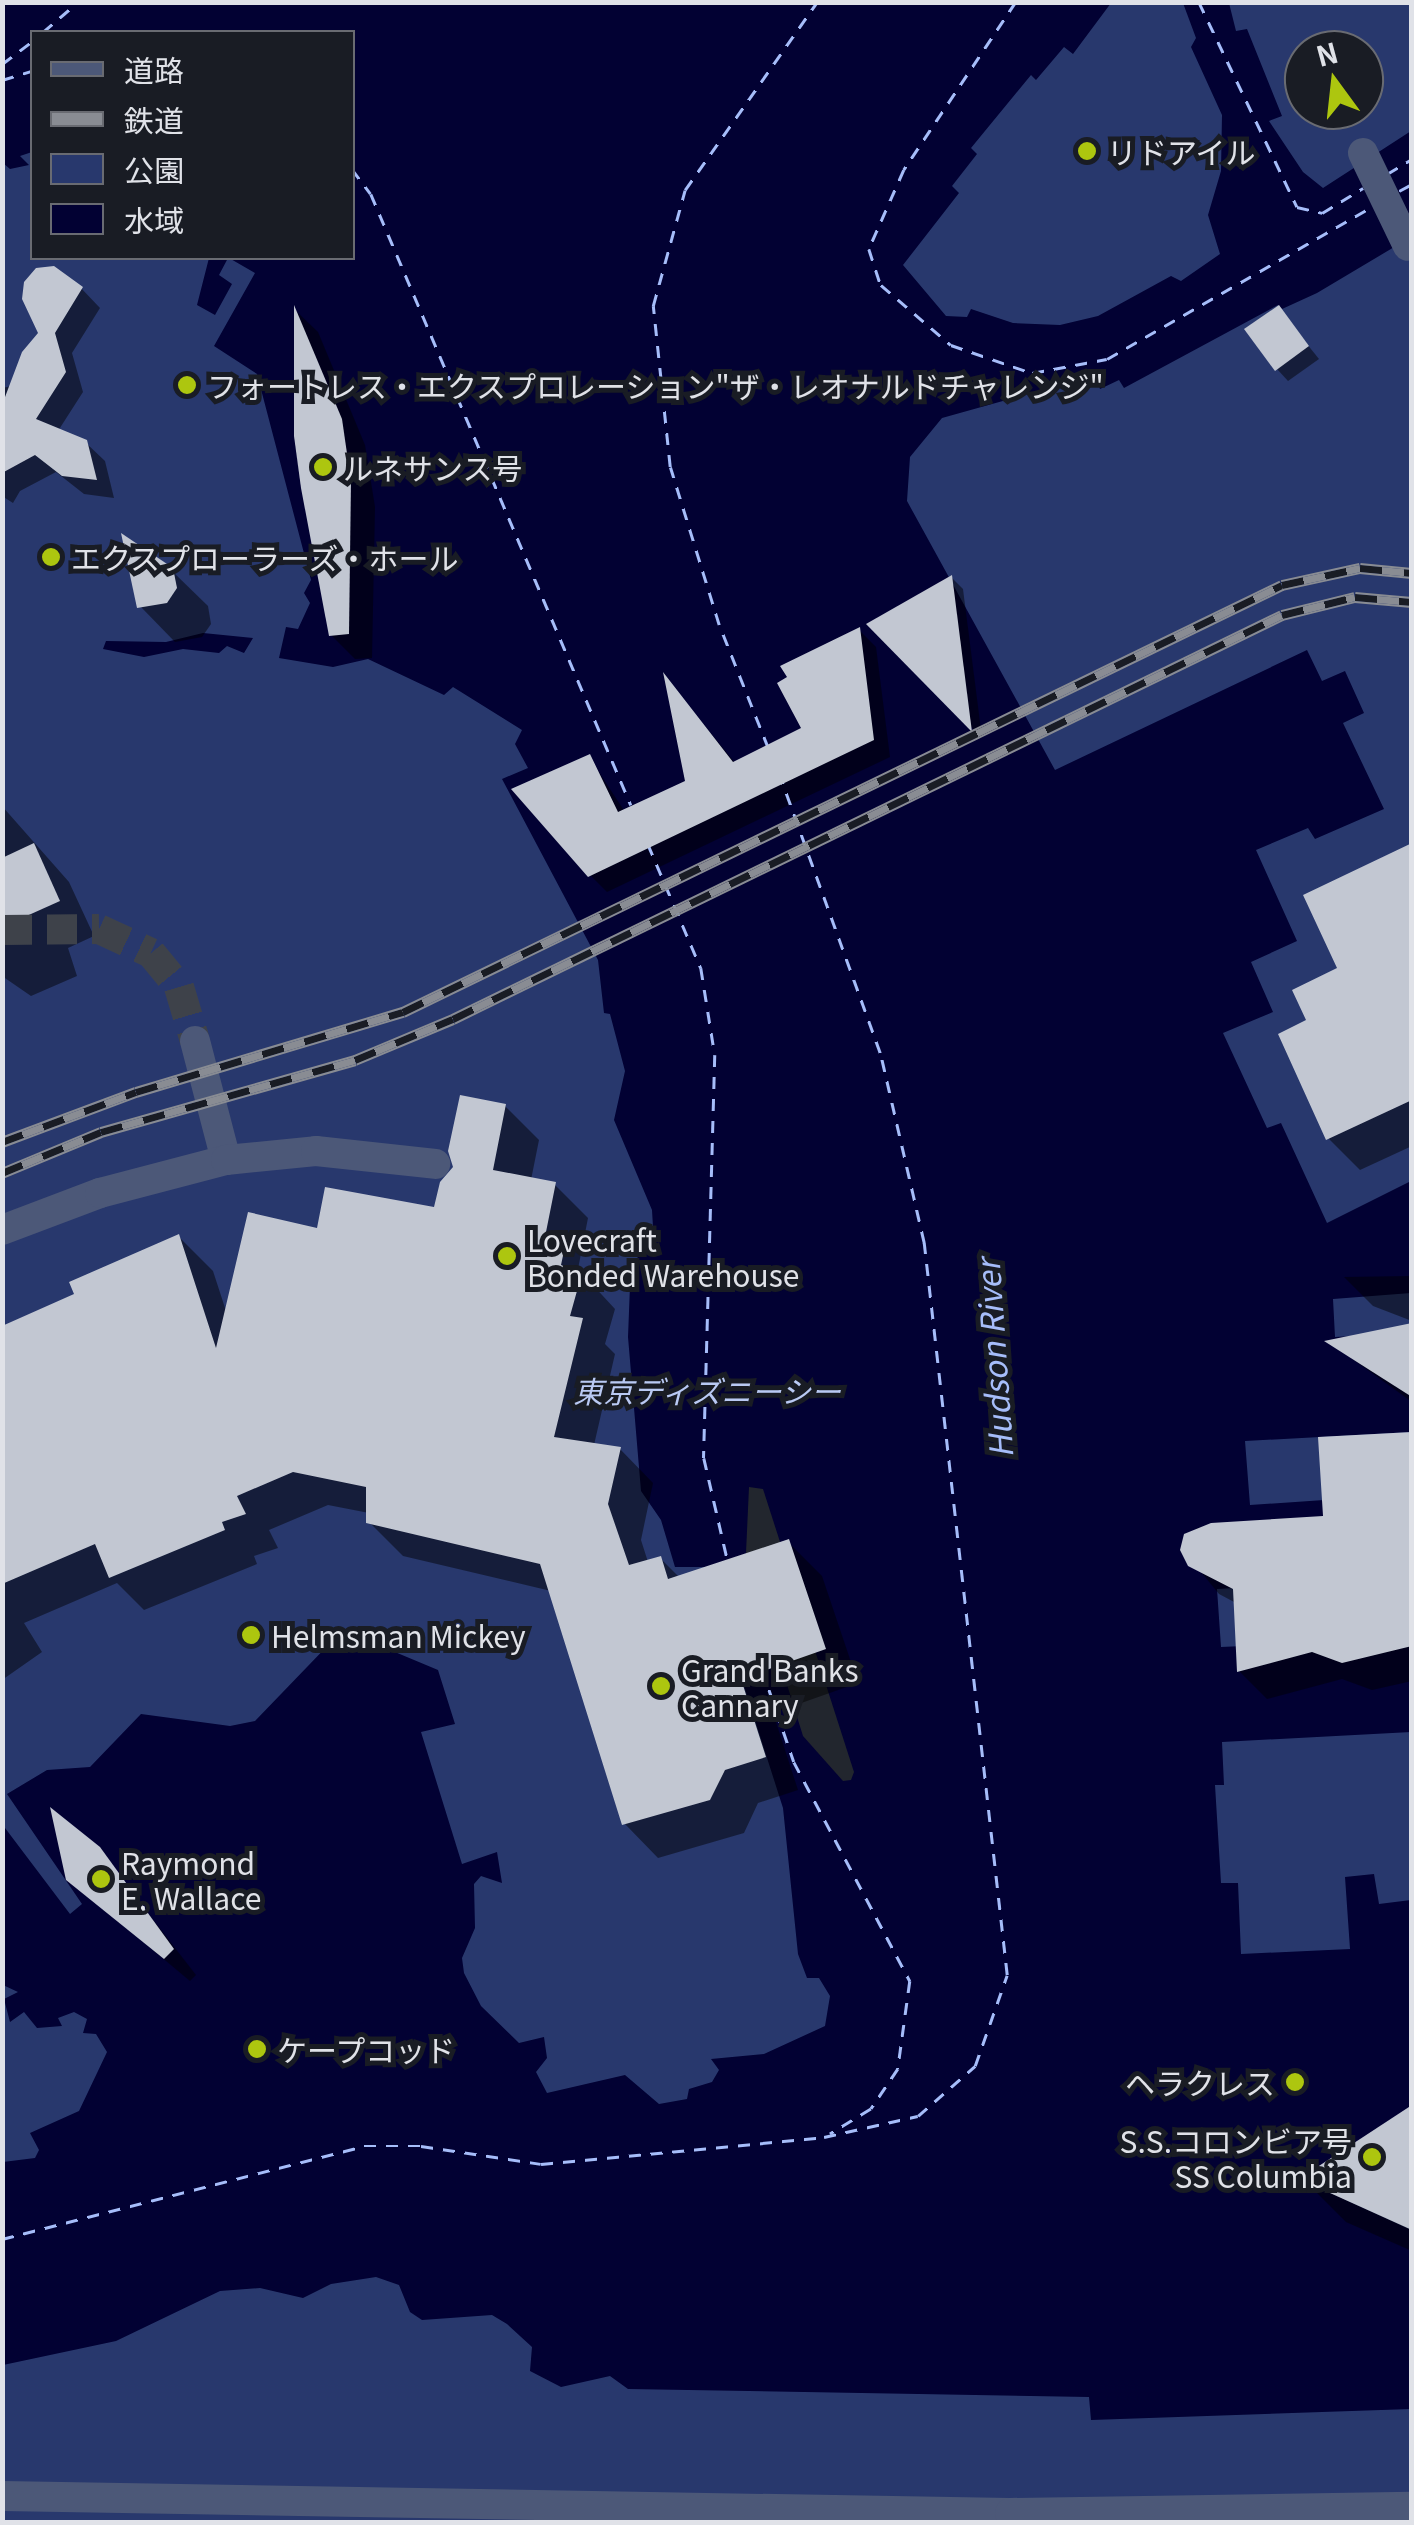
<!DOCTYPE html>
<html>
<head>
<meta charset="utf-8">
<style>
	body { margin:0 }
	#map { position:relative; width:1414px; height:2525px; overflow:hidden; background:#22262e; font-family:Georgia,"Noto Sans JP",serif }
	div>[style] { position:absolute }
	[style*='--x'] { left:calc(var(--x)*1px); top:calc(var(--y)*1px); width:calc(var(--w)*1px); rotate:calc(var(--a)*1deg) }
	.green>* { inset:0; background:#28386d }
	.water>* { inset:0; background:#020133 }
	.pier>* { inset:0; background:#22262e }
	.shadow>* { inset:0; background:#0007 }
	.ferry>* { height:2.5px; margin-top:-1.25px; transform-origin:0; background:repeating-linear-gradient(90deg,#a6bdfa 0 12px,transparent 0 22px) }
	.building>* { inset:0; background:#c2c7d2 }
	.minor-tunnel>* { height:30px; margin-top:-15px; transform-origin:0; background:repeating-linear-gradient(90deg,#3e424a 0 30px,transparent 0 45px) }
	.minor>* { height:30px; margin:-15px; padding:0 15px; transform-origin:15px; border-radius:15px; background:#4c5878 }
	.rail>* { height:11px; margin-top:-5.5px; transform-origin:0; background:repeating-linear-gradient(90deg,#191c24 0 22px,#898c93 0 44px); box-sizing:border-box; border-block:2px solid #898c93 }
	.dots>* { width:28px; height:28px; translate:-50% -50%; box-sizing:border-box; border:5px solid #191c24; border-radius:50% }
	span { translate:-50% -50%; white-space:nowrap; text-align:center; line-height:1.15; -webkit-text-stroke:10px #191c24; paint-order:stroke }
	.poi-label { font-size:30px; color:#e0e2e8 }
	.left { translate:0 -50%; text-align:left }
	.right { translate:-100% -50%; text-align:right }
	.park-label { font-size:30px; color:#b9c9f3; font-style:italic }
	.water-label { font-size:32px; color:#a6bdfa; font-style:italic }
	.frame { position:absolute; inset:0; border:5px solid #e0e2e8; pointer-events:none }
	.legend { position:absolute; left:30px; top:30px; width:325px; height:230px; box-sizing:border-box; background:#191c24; border:2px solid #696b72; margin:0; padding:12px 18px; list-style:none; font-size:30px; color:#e0e2e8 }
	.legend li { display:flex; align-items:center; gap:20px; height:50px }
	.legend b { width:50px; border:2px solid #696b72 }
	.north { position:absolute; left:1284px; top:30px; width:100px; height:100px; box-sizing:border-box; background:#191c24; border:2px solid #696b72; border-radius:50%; rotate:345deg; font-size:28px; font-weight:700; line-height:40px; text-align:center; color:#e0e2e8 }
	.north::after { content:''; display:block; margin:auto; width:35px; height:45px; background:#adc60f; clip-path:polygon(50% 0,100% 100%,50% 72%,0 100%) }
</style>
</head>
<body>
<div id="map">
	<div class="green">
		<i style="clip-path:polygon(evenodd,3px 3px,1411px 3px,1411px 2522px,3px 2522px,3px 3px,32px 32px,352px 32px,352px 258px,32px 258px,32px 32px,3px 3px,1304px 50px,1364px 50px,1364px 110px,1304px 110px,1304px 50px)"></i>
	</div>
	<div class="water">
		<i style="clip-path:polygon(3px 3px,1111px 3px,1073px 54px,1064px 47px,1036px 80px,1031px 75px,971px 148px,977px 154px,952px 186px,959px 193px,903px 265px,946px 316px,967px 317px,971px 309px,1013px 323px,1060px 325px,1098px 316px,1171px 276px,1181px 281px,1220px 254px,1208px 215px,1221px 171px,1222px 115px,1191px 47px,1196px 38px,1183px 3px,1229px 3px,1236px 31px,1247px 29px,1282px 116px,1269px 121px,1303px 172px,1323px 188px,1411px 131px,1411px 237px,1317px 293px,1282px 309px,1278px 305px,1124px 388px,1119px 380px,1100px 389px,1095px 375px,942px 418px,910px 457px,907px 501px,1055px 770px,1307px 650px,1322px 681px,1345px 671px,1364px 713px,1343px 723px,1384px 809px,1315px 839px,1308px 828px,1256px 850px,1297px 941px,1251px 962px,1273px 1012px,1223px 1033px,1267px 1128px,1281px 1123px,1327px 1223px,1411px 1181px,1411px 1293px,1333px 1299px,1335px 1337px,1411px 1333px,1411px 1432px,1245px 1441px,1250px 1505px,1411px 1494px,1411px 1578px,1217px 1589px,1221px 1647px,1411px 1639px,1411px 1732px,1222px 1742px,1224px 1785px,1215px 1785px,1221px 1883px,1238px 1883px,1241px 1954px,1350px 1949px,1345px 1877px,1374px 1874px,1379px 1904px,1411px 1900px,1411px 2113px,1300px 2179px,1411px 2230px,1411px 2409px,1091px 2420px,1089px 2397px,628px 2389px,610px 2376px,561px 2387px,530px 2371px,532px 2347px,507px 2324px,492px 2315px,422px 2320px,410px 2312px,399px 2285px,376px 2277px,331px 2284px,303px 2298px,260px 2288px,220px 2291px,116px 2341px,3px 2365px,3px 2162px,35px 2158px,39px 2150px,30px 2133px,79px 2111px,107px 2052px,96px 2034px,83px 2033px,87px 2019px,74px 2012px,58px 2018px,62px 2026px,37px 2028px,24px 2012px,10px 2022px,4px 1999px,18px 1992px,3px 1985px,2px 1824px,70px 1914px,82px 1904px,7px 1794px,47px 1770px,90px 1767px,141px 1714px,230px 1726px,255px 1721px,334px 1639px,359px 1637px,438px 1670px,455px 1724px,421px 1732px,462px 1864px,497px 1852px,502px 1883px,481px 1876px,474px 1884px,475px 1928px,462px 1958px,464px 1973px,481px 2006px,519px 2043px,544px 2037px,547px 2058px,536px 2072px,547px 2093px,625px 2075px,659px 2104px,687px 2099px,689px 2089px,712px 2082px,719px 2070px,711px 2059px,764px 2054px,825px 2026px,830px 1996px,819px 1978px,807px 1978px,798px 1954px,783px 1808px,706px 1567px,675px 1567px,661px 1520px,641px 1491px,628px 1337px,631px 1260px,637px 1262px,639px 1246px,654px 1244px,652px 1210px,614px 1120px,625px 1071px,610px 1014px,604px 1013px,598px 960px,502px 779px,528px 768px,515px 744px,522px 730px,453px 687px,444px 695px,368px 659px,333px 667px,279px 658px,286px 627px,298px 629px,310px 603px,304px 593px,311px 580px,257px 374px,214px 346px,255px 273px,229px 258px,352px 258px,352px 32px,32px 32px,32px 152px,20px 156px,29px 165px,10px 169px,3px 163px)"></i>
		<i style="clip-path:polygon(209px 258px,228px 258px,219px 275px,232px 284px,215px 315px,197px 305px)"></i>
		<i style="clip-path:polygon(203px 633px,253px 638px,244px 653px,227px 646px,219px 653px,183px 649px,144px 657px,103px 649px,106px 641px,166px 642px)"></i>
	</div>
	<div class="pier">
		<i style="clip-path:polygon(749px 1487px,763px 1489px,854px 1772px,851px 1780px,843px 1781px,803px 1736px,746px 1553px)"></i>
	</div>
	<div class="shadow">
		<i style="clip-path:polygon(81px 288px,100px 308px,72px 353px,83px 392px,58px 431px,85px 442px,105px 461px,114px 498px,84px 494px,56px 472px,20px 491px,13px 503px,2px 496px,2px 388px,12px 386px)"></i>
		<i style="clip-path:polygon(1278px 308px,1319px 359px,1288px 381px,1277px 369px)"></i>
		<i style="clip-path:polygon(296px 311px,318px 332px,365px 445px,375px 507px,372px 658px,355px 659px,331px 635px)"></i>
		<i style="clip-path:polygon(171px 570px,208px 606px,211px 624px,202px 637px,175px 642px,140px 606px)"></i>
		<i style="clip-path:polygon(952px 578px,963px 589px,982px 738px,871px 625px)"></i>
		<i style="clip-path:polygon(859px 630px,876px 647px,890px 757px,607px 892px,590px 875px,589px 757px,625px 812px,688px 783px,667px 680px,736px 764px,804px 730px)"></i>
		<i style="clip-path:polygon(2px 806px,69px 882px,94px 936px,68px 948px,77px 976px,31px 996px,2px 976px)"></i>
		<i style="clip-path:polygon(1412px 846px,1412px 1146px,1360px 1170px,1329px 1139px,1310px 1021px)"></i>
		<i style="clip-path:polygon(505px 1106px,539px 1140px,531px 1180px,554px 1184px,588px 1218px,578px 1269px,615px 1309px,605px 1344px,615px 1354px,594px 1445px,620px 1449px,653px 1483px,641px 1540px,648px 1562px,660px 1558px,680px 1578px,788px 1542px,822px 1576px,858px 1683px,773px 1713px,798px 1790px,758px 1803px,744px 1833px,658px 1858px,625px 1824px,551px 1591px,403px 1556px,369px 1522px,369px 1513px,328px 1505px,269px 1530px,278px 1548px,254px 1556px,257px 1564px,144px 1610px,117px 1583px,24px 1623px,42px 1652px,2px 1680px,2px 1359px,77px 1296px,179px 1237px,213px 1271px,227px 1314px,319px 1232px,436px 1210px)"></i>
		<i style="clip-path:polygon(1412px 1276px,1412px 1321px,1373px 1306px,1344px 1277px)"></i>
		<i style="clip-path:polygon(1412px 1325px,1412px 1402px,1329px 1342px)"></i>
		<i style="clip-path:polygon(1412px 1497px,1412px 1681px,1372px 1690px,1342px 1679px,1267px 1699px,1239px 1671px,1236px 1603px,1219px 1594px,1183px 1550px,1197px 1528px,1325px 1518px)"></i>
		<i style="clip-path:polygon(98px 1849px,196px 1975px,190px 1981px,68px 1879px)"></i>
		<i style="clip-path:polygon(1412px 2113px,1412px 2251px,1346px 2222px,1303px 2179px)"></i>
	</div>
	<div class="ferry">
		<i style="--x:1016;--y:2;--w:202;--a:123.7"></i>
		<i style="--x:904;--y:170;--w:86;--a:113.9"></i>
		<i style="--x:869;--y:249;--w:38;--a:72"></i>
		<i style="--x:881;--y:285;--w:92;--a:40.6"></i>
		<i style="--x:951;--y:345;--w:86;--a:19.1"></i>
		<i style="--x:1032;--y:373;--w:76;--a:-10.6"></i>
		<i style="--x:1107;--y:359;--w:309;--a:-29.9"></i>
		<i style="--x:1199;--y:2;--w:227;--a:64.4"></i>
		<i style="--x:1297;--y:207;--w:26;--a:13"></i>
		<i style="--x:1322;--y:213;--w:48;--a:-31.4"></i>
		<i style="--x:43;--y:32;--w:46;--a:-40.6"></i>
		<i style="--x:2;--y:64;--w:38;--a:-37"></i>
		<i style="--x:2;--y:80;--w:31;--a:-17"></i>
		<i style="--x:352;--y:169;--w:31;--a:53"></i>
		<i style="--x:371;--y:194;--w:664;--a:66.95"></i>
		<i style="--x:1387;--y:174;--w:29;--a:-31"></i>
		<i style="--x:1399;--y:191;--w:15;--a:-28"></i>
		<i style="--x:768;--y:748;--w:132;--a:-111.7"></i>
		<i style="--x:719;--y:625;--w:165;--a:-107.2"></i>
		<i style="--x:670;--y:467;--w:162;--a:-96"></i>
		<i style="--x:653;--y:306;--w:120;--a:-74.6"></i>
		<i style="--x:685;--y:190;--w:230;--a:-54.9"></i>
		<i style="--x:648;--y:844;--w:135;--a:66.9"></i>
		<i style="--x:701;--y:968;--w:88;--a:80.9"></i>
		<i style="--x:715;--y:1055;--w:403;--a:91.6"></i>
		<i style="--x:704;--y:1458;--w:107;--a:77"></i>
		<i style="--x:762;--y:1669;--w:98;--a:71"></i>
		<i style="--x:794;--y:1762;--w:248;--a:62.1"></i>
		<i style="--x:910;--y:1981;--w:89;--a:97.8"></i>
		<i style="--x:898;--y:2069;--w:48;--a:124"></i>
		<i style="--x:871;--y:2109;--w:48;--a:148.6"></i>
		<i style="--x:2;--y:2239;--w:374;--a:-14.4"></i>
		<i style="--x:364;--y:2146;--w:57;--a:0"></i>
		<i style="--x:421;--y:2146;--w:121;--a:8.5"></i>
		<i style="--x:541;--y:2164;--w:284;--a:-5.4"></i>
		<i style="--x:824;--y:2137;--w:96;--a:-12.6"></i>
		<i style="--x:918;--y:2116;--w:76;--a:-41.3"></i>
		<i style="--x:975;--y:2066;--w:96;--a:-70.6"></i>
		<i style="--x:1007;--y:1975;--w:737;--a:-96.47"></i>
		<i style="--x:924;--y:1243;--w:195;--a:-103"></i>
		<i style="--x:880;--y:1053;--w:287;--a:-109.9"></i>
	</div>
	<div class="building">
		<i style="clip-path:polygon(54px 266px,83px 287px,55px 333px,66px 372px,36px 419px,87px 440px,97px 480px,62px 476px,35px 455px,2px 473px,2px 405px,22px 352px,38px 333px,22px 299px,24px 282px,36px 268px)"></i>
		<i style="clip-path:polygon(294px 305px,342px 419px,351px 481px,349px 634px,329px 636px,301px 488px,294px 436px)"></i>
		<i style="clip-path:polygon(1279px 305px,1309px 346px,1275px 371px,1244px 329px)"></i>
		<i style="clip-path:polygon(121px 533px,173px 568px,177px 588px,167px 603px,137px 608px)"></i>
		<i style="clip-path:polygon(952px 575px,972px 732px,866px 624px)"></i>
		<i style="clip-path:polygon(860px 627px,874px 740px,588px 877px,511px 789px,590px 754px,618px 812px,685px 781px,663px 672px,733px 762px,801px 728px,777px 683px,787px 677px,780px 666px)"></i>
		<i style="clip-path:polygon(34px 843px,60px 901px,2px 927px,2px 858px)"></i>
		<i style="clip-path:polygon(1412px 843px,1412px 1100px,1326px 1140px,1278px 1034px,1306px 1020px,1292px 990px,1337px 968px,1303px 895px)"></i>
		<i style="clip-path:polygon(460px 1095px,506px 1104px,493px 1170px,556px 1182px,543px 1247px,564px 1251px,561px 1265px,582px 1273px,570px 1316px,583px 1318px,554px 1437px,621px 1447px,608px 1504px,629px 1565px,661px 1556px,668px 1579px,789px 1539px,826px 1649px,741px 1679px,766px 1757px,725px 1770px,710px 1800px,622px 1825px,540px 1564px,366px 1523px,366px 1487px,293px 1472px,237px 1496px,246px 1514px,222px 1522px,225px 1530px,109px 1578px,95px 1544px,2px 1584px,2px 1326px,74px 1294px,69px 1282px,179px 1234px,216px 1348px,248px 1212px,317px 1228px,325px 1187px,434px 1207px,440px 1182px,453px 1167px,448px 1151px)"></i>
		<i style="clip-path:polygon(1412px 1323px,1412px 1397px,1324px 1341px)"></i>
		<i style="clip-path:polygon(1412px 1432px,1412px 1646px,1342px 1663px,1312px 1652px,1237px 1672px,1233px 1589px,1188px 1566px,1180px 1550px,1184px 1534px,1211px 1523px,1323px 1516px,1318px 1437px)"></i>
		<i style="clip-path:polygon(50px 1807px,100px 1847px,174px 1949px,164px 1959px,66px 1880px)"></i>
		<i style="clip-path:polygon(1412px 2105px,1412px 2230px,1299px 2179px)"></i>
	</div>
	<div class="minor-tunnel">
		<i style="--x:2;--y:930;--w:97;--a:-0.6"></i>
		<i style="--x:99;--y:929;--w:57;--a:24.8"></i>
		<i style="--x:151;--y:953;--w:44;--a:50.5"></i>
		<i style="--x:179;--y:987;--w:56;--a:73.5"></i>
	</div>
	<div class="minor">
		<i style="--x:1363;--y:153;--w:103;--a:64.2"></i>
		<i style="--x:195;--y:1041;--w:123;--a:75.4"></i>
		<i style="--x:2;--y:1230;--w:105;--a:-20.7"></i>
		<i style="--x:100;--y:1193;--w:130;--a:-14.7"></i>
		<i style="--x:226;--y:1160;--w:90;--a:-5.7"></i>
		<i style="--x:316;--y:1151;--w:120;--a:6.2"></i>
		<i style="--x:2;--y:2496;--w:1008;--a:0.97"></i>
		<i style="--x:1010;--y:2513;--w:402;--a:-0.9"></i>
	</div>
	<div class="rail">
		<i style="--x:2;--y:1142;--w:143;--a:-20.5"></i>
		<i style="--x:136;--y:1092;--w:279;--a:-16.7"></i>
		<i style="--x:403;--y:1012;--w:977;--a:-25.91"></i>
		<i style="--x:1282;--y:585;--w:80;--a:-12.3"></i>
		<i style="--x:1360;--y:568;--w:52;--a:5.5"></i>
		<i style="--x:2;--y:1173;--w:107;--a:-22.5"></i>
		<i style="--x:101;--y:1132;--w:264;--a:-15.8"></i>
		<i style="--x:355;--y:1060;--w:106;--a:-22.7"></i>
		<i style="--x:453;--y:1019;--w:922;--a:-25.98"></i>
		<i style="--x:1282;--y:615;--w:75;--a:-13.9"></i>
		<i style="--x:1355;--y:597;--w:57;--a:5"></i>
	</div>
	<div class="dots">
		<i style="left:1087px;top:151px;background:#adc60f"></i>
		<i style="left:187px;top:385px;background:#adc60f"></i>
		<i style="left:323px;top:467px;background:#adc60f"></i>
		<i style="left:51px;top:557px;background:#adc60f"></i>
		<i style="left:507px;top:1256px;background:#adc60f"></i>
		<i style="left:251px;top:1635px;background:#adc60f"></i>
		<i style="left:661px;top:1686px;background:#adc60f"></i>
		<i style="left:101px;top:1879px;background:#adc60f"></i>
		<i style="left:257px;top:2049px;background:#adc60f"></i>
		<i style="left:1295px;top:2082px;background:#adc60f"></i>
		<i style="left:1372px;top:2157px;background:#adc60f"></i>
	</div>
	<div class="poi-label">
		<span class="left" style="left:1107px;top:151px">リドアイル</span>
		<span class="left" style="left:207px;top:385px">フォートレス・エクスプロレーション"ザ・レオナルドチャレンジ"</span>
		<span class="left" style="left:343px;top:467px">ルネサンス号</span>
		<span class="left" style="left:71px;top:557px">エクスプローラーズ・ホール</span>
		<span class="left" style="left:527px;top:1256px">Lovecraft<br>Bonded Warehouse</span>
		<span class="left" style="left:271px;top:1635px">Helmsman Mickey</span>
		<span class="left" style="left:681px;top:1686px">Grand Banks<br>Cannary</span>
		<span class="left" style="left:121px;top:1879px">Raymond<br>E. Wallace</span>
		<span class="left" style="left:277px;top:2049px">ケープコッド</span>
		<span class="right" style="left:1275px;top:2082px">ヘラクレス</span>
		<span class="right" style="left:1352px;top:2157px">S.S.コロンビア号<br>SS Columbia</span>
	</div>
	<div class="park-label">
		<span style="left:707px;top:1390px">東京ディズニーシー</span>
	</div>
	<div class="water-label">
		<span style="left:993px;top:1359px;rotate:-94deg">Hudson River</span>
	</div>
	<div class="frame"></div>
	<ul class="legend">
	<li><b style="height:12px;background:#4c5878"></b>道路</li>
	<li><b style="height:12px;background:#898c93"></b>鉄道</li>
	<li><b style="height:28px;background:#28386d"></b>公園</li>
	<li><b style="height:28px;background:#020133"></b>水域</li>
	</ul>
	<div class="north">N</div>
</div>
</body>
</html>
